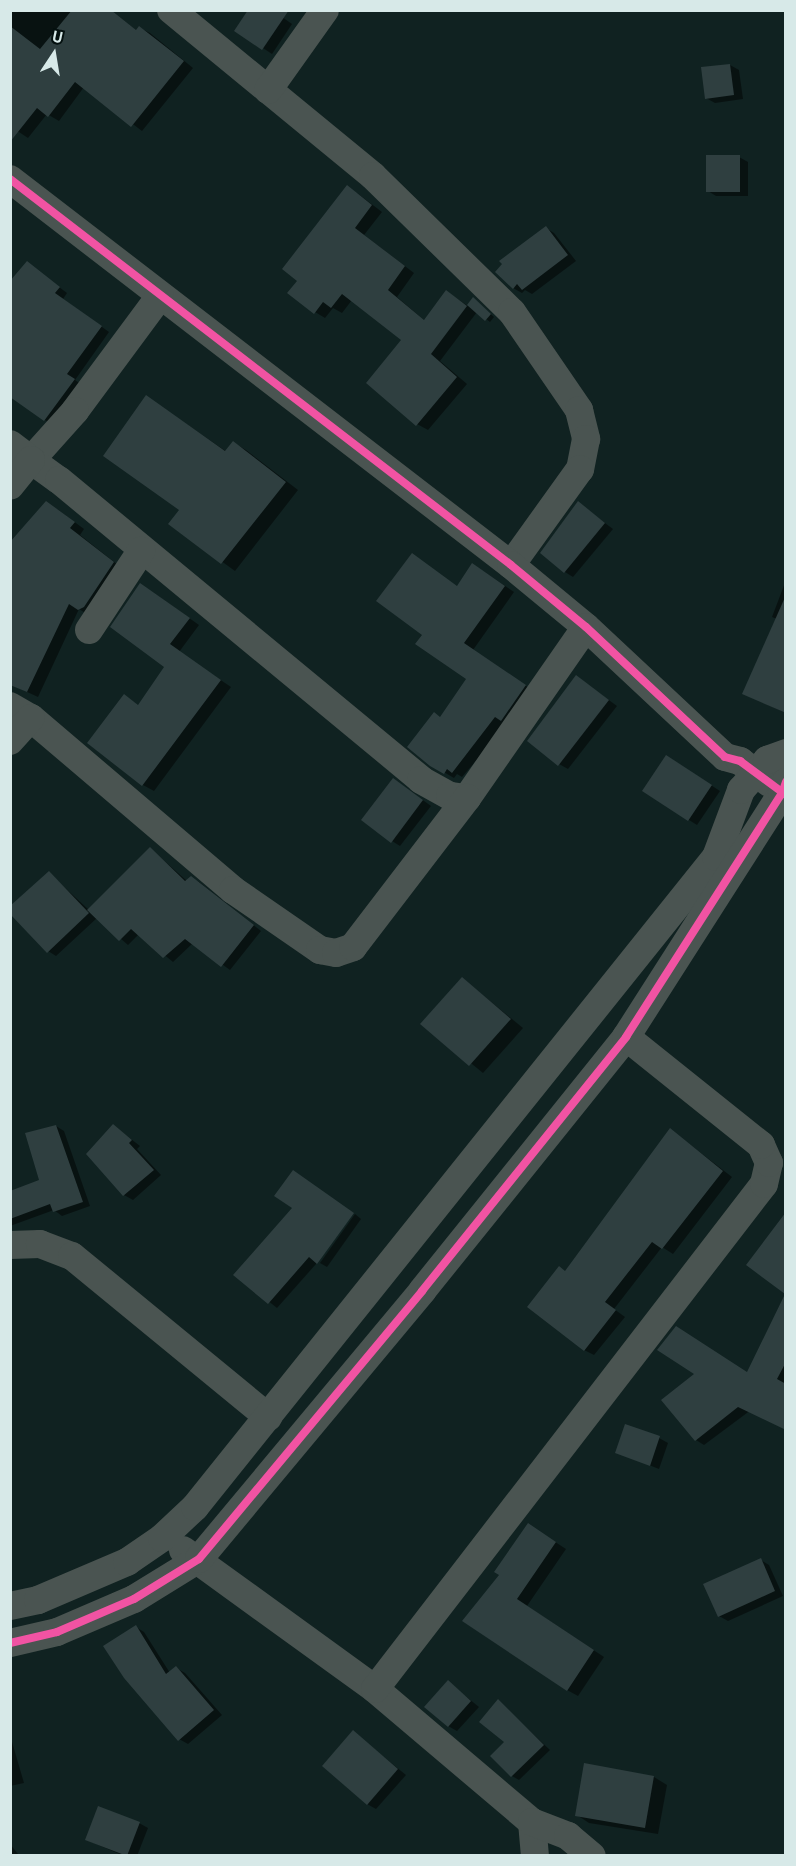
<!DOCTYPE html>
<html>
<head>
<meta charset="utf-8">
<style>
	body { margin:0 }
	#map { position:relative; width:796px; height:1866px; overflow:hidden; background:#102221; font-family:"PT Sans",sans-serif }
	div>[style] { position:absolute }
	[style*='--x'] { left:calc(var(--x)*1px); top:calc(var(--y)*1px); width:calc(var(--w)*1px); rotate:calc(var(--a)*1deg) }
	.shadow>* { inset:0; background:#0007 }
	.building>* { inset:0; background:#2f3f40 }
	.minor>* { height:28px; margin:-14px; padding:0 14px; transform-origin:14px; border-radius:14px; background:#4a5451 }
	.cycleway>* { height:8px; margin:-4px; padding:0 4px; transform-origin:4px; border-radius:4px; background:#f153a3 }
	span { translate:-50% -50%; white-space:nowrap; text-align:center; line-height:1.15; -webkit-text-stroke:4.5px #04100f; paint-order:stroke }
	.frame { position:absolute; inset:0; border:12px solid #d7e9e8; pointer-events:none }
	.north { position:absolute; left:24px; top:24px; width:60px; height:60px; -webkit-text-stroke:4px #04100f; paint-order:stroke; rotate:12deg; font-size:16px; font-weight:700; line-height:24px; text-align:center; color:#d7e9e8 }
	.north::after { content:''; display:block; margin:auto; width:21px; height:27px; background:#d7e9e8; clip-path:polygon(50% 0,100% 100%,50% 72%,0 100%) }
</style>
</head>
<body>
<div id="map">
	<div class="shadow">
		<i style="clip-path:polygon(10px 10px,111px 10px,137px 31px,140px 28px,150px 33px,193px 68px,142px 131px,84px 87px,59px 121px,47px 114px,28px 138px,10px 126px)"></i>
		<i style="clip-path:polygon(272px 10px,292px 24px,272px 54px,236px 30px)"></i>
		<i style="clip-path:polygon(784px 10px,786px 10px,786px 40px,785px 39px)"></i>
		<i style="clip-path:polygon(730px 65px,739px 70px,743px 99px,715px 103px,706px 98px)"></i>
		<i style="clip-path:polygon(739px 157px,748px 162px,748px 196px,716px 196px,708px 191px)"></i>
		<i style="clip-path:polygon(357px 193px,382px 212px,364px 235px,414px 273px,397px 297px,425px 321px,447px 292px,468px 306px,474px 299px,494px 317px,490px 322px,477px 312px,440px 361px,467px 384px,428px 430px,417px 424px,403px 340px,352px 300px,342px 313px,333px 308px,325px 318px,315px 312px)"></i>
		<i style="clip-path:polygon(546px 228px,554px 233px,576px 261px,532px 294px,525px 290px,522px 293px,513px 288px)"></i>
		<i style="clip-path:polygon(27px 263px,67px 293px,63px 299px,109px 332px,75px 380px,82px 385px,53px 425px,45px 420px)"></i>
		<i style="clip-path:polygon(147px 397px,227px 452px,234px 443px,246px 450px,298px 490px,235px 571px,170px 524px,181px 510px)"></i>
		<i style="clip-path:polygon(578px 503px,613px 529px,573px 577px,565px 572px)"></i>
		<i style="clip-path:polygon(57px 509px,84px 529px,80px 535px,123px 569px,90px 616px,79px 609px,38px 697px,10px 684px)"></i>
		<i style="clip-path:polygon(483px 571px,514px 592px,473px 650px,535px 692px,462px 777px,457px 774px,454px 778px,442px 771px,441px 718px,468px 679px,417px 644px,458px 587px)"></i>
		<i style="clip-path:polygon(786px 580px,786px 713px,744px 694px,777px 619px,772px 617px)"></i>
		<i style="clip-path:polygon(151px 591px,199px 625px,179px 652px,231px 687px,154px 791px,143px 785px,125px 696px,139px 706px,166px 667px)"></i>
		<i style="clip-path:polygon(577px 677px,617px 706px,568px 769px,559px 764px)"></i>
		<i style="clip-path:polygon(675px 762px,720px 791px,697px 825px,689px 820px)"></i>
		<i style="clip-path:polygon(402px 785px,431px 806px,400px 846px,392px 841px)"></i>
		<i style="clip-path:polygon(151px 849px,187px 881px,191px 878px,199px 882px,261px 931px,230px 970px,193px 943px,173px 962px,139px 934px,128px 945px,97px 918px,56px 956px,48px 951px,49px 873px,89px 910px)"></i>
		<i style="clip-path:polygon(463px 979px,523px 1028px,483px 1073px,423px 1024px)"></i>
		<i style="clip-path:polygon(113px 1125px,140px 1146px,137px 1149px,161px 1175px,133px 1200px,124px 1195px)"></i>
		<i style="clip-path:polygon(56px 1126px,64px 1131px,90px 1206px,62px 1216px,54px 1210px,10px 1226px,10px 1192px,41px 1181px)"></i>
		<i style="clip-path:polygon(671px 1130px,732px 1177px,673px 1254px,662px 1247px,614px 1309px,625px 1317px,594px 1355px,584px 1350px,566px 1272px)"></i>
		<i style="clip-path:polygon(352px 1212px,316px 1264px,277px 1308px,235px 1274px)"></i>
		<i style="clip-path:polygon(355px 1214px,361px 1219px,327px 1267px,320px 1263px)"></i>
		<i style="clip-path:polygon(786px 1335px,786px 1384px,704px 1445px,696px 1440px)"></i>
		<i style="clip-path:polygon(659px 1438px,668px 1443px,659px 1469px,616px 1452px)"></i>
		<i style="clip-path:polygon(529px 1525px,566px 1549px,527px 1606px,604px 1657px,578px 1696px,567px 1690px,501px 1575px)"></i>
		<i style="clip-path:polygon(761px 1560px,769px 1565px,783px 1596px,728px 1621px,719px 1616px)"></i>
		<i style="clip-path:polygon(136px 1627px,144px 1632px,170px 1673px,176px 1668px,185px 1673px,222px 1715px,188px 1744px,179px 1739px)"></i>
		<i style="clip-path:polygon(448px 1682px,479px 1707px,457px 1731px,448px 1726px)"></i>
		<i style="clip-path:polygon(498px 1701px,550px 1750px,519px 1780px,512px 1776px)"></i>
		<i style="clip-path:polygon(353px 1732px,406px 1775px,376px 1809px,367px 1804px)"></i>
		<i style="clip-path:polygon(10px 1735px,24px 1783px,10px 1786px)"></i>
		<i style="clip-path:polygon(654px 1777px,667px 1785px,658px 1834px,589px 1823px,577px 1815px)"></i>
		<i style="clip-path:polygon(139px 1823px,148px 1828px,137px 1856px,124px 1856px,87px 1840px)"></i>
		<i style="clip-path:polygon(10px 1844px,18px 1854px,16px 1856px,10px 1856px)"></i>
	</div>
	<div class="building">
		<i style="clip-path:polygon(72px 10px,111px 10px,136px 30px,139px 26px,184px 61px,131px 127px,75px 82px,48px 117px,37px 108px,10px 142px,10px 26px,40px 49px)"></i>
		<i style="clip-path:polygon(248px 10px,289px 10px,262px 50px,234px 31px)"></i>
		<i style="clip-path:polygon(730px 64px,734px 95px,705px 99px,701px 67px)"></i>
		<i style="clip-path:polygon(706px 155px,740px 155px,740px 192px,706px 192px)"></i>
		<i style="clip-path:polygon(347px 185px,372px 205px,355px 228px,405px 266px,388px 290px,424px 320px,446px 290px,467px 306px,431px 354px,457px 377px,416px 426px,366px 383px,401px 340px,342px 294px,331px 308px,323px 302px,314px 314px,287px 293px,297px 281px,282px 269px)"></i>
		<i style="clip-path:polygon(546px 226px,568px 255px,522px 290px,517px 284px,513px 289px,495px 272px,502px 264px,499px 261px)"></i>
		<i style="clip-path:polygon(27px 261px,60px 287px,55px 293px,102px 326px,67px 374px,75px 379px,44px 421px,10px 397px,10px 281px)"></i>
		<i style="clip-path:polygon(473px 297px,491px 314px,485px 321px,467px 305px)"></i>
		<i style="clip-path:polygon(146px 395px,225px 451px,233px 441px,286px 482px,221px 564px,168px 524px,179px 510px,103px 456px)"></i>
		<i style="clip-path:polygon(46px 501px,75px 522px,70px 528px,114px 562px,84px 607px,78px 610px,69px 604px,27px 692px,10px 685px,10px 542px)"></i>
		<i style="clip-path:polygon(578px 501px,605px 523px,564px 573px,540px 553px)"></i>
		<i style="clip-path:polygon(412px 553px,457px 586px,472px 563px,505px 586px,464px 643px,526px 685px,501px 721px,495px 717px,452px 773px,447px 769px,444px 774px,430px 766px,407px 747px,434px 712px,440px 717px,466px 679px,415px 644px,422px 635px,376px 601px)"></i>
		<i style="clip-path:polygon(140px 583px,190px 618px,170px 644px,221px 680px,142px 786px,87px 743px,124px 694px,138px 705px,164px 667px,110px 627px)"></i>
		<i style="clip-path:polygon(786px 595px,786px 713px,742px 694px)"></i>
		<i style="clip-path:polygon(576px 675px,609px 700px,558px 766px,527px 741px)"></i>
		<i style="clip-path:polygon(666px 755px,712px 785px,688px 821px,642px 791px)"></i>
		<i style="clip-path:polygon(393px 778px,423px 800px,391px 843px,361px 820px)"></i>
		<i style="clip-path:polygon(150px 847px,185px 881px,191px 876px,254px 925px,221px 967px,185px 939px,163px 958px,131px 929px,119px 941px,87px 910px)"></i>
		<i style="clip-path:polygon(49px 871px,89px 913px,47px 953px,10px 914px,10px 906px)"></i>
		<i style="clip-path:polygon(462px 977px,511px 1019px,469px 1066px,420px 1024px)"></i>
		<i style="clip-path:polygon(113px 1124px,132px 1140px,129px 1143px,154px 1170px,123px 1196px,86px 1154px)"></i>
		<i style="clip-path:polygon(56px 1125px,83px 1202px,53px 1212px,50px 1204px,10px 1219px,10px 1191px,39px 1180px,25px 1133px)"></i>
		<i style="clip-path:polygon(670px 1128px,723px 1171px,662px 1249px,652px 1242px,605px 1302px,616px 1310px,584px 1351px,527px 1307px,559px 1266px,565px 1271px)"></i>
		<i style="clip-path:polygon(293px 1170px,354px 1213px,317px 1264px,309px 1257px,268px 1304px,233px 1275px,292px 1208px,274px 1196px)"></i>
		<i style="clip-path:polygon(786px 1212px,786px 1362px,777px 1379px,786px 1384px,786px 1430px,738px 1407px,695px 1441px,661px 1400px,694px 1374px,657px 1350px,676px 1326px,747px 1372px,785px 1294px,746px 1265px)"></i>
		<i style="clip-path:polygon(625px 1424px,660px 1436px,650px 1466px,615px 1453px)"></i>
		<i style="clip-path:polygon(528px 1523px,556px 1542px,517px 1599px,594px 1650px,567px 1691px,462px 1621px,499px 1575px,494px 1572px)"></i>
		<i style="clip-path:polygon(761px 1558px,775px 1591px,718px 1617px,703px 1584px)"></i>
		<i style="clip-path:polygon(136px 1625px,166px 1674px,176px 1666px,214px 1710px,178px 1741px,124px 1678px,103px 1646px)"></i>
		<i style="clip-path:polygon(448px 1680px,471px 1701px,448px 1727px,424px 1707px)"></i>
		<i style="clip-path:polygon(498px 1699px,544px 1745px,511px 1777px,490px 1756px,504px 1742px,479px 1722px)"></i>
		<i style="clip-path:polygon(353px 1730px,398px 1769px,367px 1805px,322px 1766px)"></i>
		<i style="clip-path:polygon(584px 1763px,654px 1776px,645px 1828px,575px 1816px)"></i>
		<i style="clip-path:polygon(98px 1806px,140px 1822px,127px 1856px,85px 1840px)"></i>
	</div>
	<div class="minor">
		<i style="--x:171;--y:10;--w:261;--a:39.4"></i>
		<i style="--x:373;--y:176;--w:194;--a:44.4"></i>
		<i style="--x:512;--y:312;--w:119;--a:55.6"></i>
		<i style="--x:579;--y:410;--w:30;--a:76"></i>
		<i style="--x:586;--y:439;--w:31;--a:101"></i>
		<i style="--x:580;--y:469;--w:118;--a:125.7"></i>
		<i style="--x:268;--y:90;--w:98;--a:-54.5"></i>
		<i style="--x:10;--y:179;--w:632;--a:37.61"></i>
		<i style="--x:511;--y:565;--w:97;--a:39.6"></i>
		<i style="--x:586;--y:627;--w:190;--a:43.1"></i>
		<i style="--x:725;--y:757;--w:16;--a:15"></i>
		<i style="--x:740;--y:761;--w:36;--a:37"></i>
		<i style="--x:160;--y:296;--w:143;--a:126.5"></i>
		<i style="--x:75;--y:411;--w:66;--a:131.9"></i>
		<i style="--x:31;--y:460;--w:34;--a:36"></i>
		<i style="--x:59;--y:480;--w:470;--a:39.6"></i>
		<i style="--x:421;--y:780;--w:33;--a:29"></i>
		<i style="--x:450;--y:796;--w:17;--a:7"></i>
		<i style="--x:467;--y:798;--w:208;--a:-55.2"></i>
		<i style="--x:10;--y:444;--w:26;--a:37"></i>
		<i style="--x:31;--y:460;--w:33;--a:129"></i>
		<i style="--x:89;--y:630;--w:95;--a:-56.6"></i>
		<i style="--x:10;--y:706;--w:24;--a:30"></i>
		<i style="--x:31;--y:718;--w:265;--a:40.4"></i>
		<i style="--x:233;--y:890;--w:106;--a:34.6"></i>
		<i style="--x:320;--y:950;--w:16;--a:11"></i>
		<i style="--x:336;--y:953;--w:18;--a:-19"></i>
		<i style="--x:353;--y:947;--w:188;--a:-52.6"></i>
		<i style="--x:10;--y:741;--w:31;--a:-48"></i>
		<i style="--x:10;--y:1245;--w:30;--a:-2"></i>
		<i style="--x:40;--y:1244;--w:34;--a:21"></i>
		<i style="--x:72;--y:1256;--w:254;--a:39.4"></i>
		<i style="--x:183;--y:1550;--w:237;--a:35.9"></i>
		<i style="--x:375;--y:1689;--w:206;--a:40.3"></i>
		<i style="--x:532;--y:1822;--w:34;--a:85"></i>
		<i style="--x:10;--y:1606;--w:29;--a:-12"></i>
		<i style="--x:38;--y:1600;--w:97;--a:-23.1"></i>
		<i style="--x:127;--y:1562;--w:42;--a:-34.4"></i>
		<i style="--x:162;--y:1538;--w:45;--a:-43.2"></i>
		<i style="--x:195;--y:1507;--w:833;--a:-51.29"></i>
		<i style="--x:716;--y:857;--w:72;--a:-69.5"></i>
		<i style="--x:741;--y:790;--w:40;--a:-49"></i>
		<i style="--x:767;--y:760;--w:20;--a:-20"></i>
		<i style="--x:10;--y:1643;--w:48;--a:-13.2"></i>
		<i style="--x:57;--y:1632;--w:84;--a:-23.2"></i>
		<i style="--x:134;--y:1599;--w:76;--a:-31.6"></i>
		<i style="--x:199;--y:1559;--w:349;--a:-50.2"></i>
		<i style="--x:422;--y:1291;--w:326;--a:-51.2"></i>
		<i style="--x:626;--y:1037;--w:290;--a:-57.4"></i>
		<i style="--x:782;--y:793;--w:12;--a:-70"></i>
		<i style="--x:375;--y:1689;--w:637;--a:-52.39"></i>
		<i style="--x:764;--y:1184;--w:22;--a:-77"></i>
		<i style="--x:769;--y:1163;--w:20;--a:-114"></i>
		<i style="--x:761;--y:1145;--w:173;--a:-141.3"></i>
		<i style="--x:532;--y:1822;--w:39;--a:21"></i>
		<i style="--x:568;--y:1836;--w:31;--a:40"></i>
	</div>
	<div class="cycleway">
		<i style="--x:10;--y:179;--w:632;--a:37.61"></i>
		<i style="--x:511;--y:565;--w:97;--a:39.6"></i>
		<i style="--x:586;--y:627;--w:190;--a:43.1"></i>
		<i style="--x:725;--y:757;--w:16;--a:15"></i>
		<i style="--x:740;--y:761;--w:57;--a:36.5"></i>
		<i style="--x:10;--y:1643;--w:48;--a:-13.2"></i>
		<i style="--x:57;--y:1632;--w:84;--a:-23.2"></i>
		<i style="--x:134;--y:1599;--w:76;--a:-31.6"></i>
		<i style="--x:199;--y:1559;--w:349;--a:-50.2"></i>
		<i style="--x:422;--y:1291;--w:326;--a:-51.2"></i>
		<i style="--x:626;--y:1037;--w:290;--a:-57.4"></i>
		<i style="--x:782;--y:793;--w:12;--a:-70"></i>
	</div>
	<div class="frame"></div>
	<div class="north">U</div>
</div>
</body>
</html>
